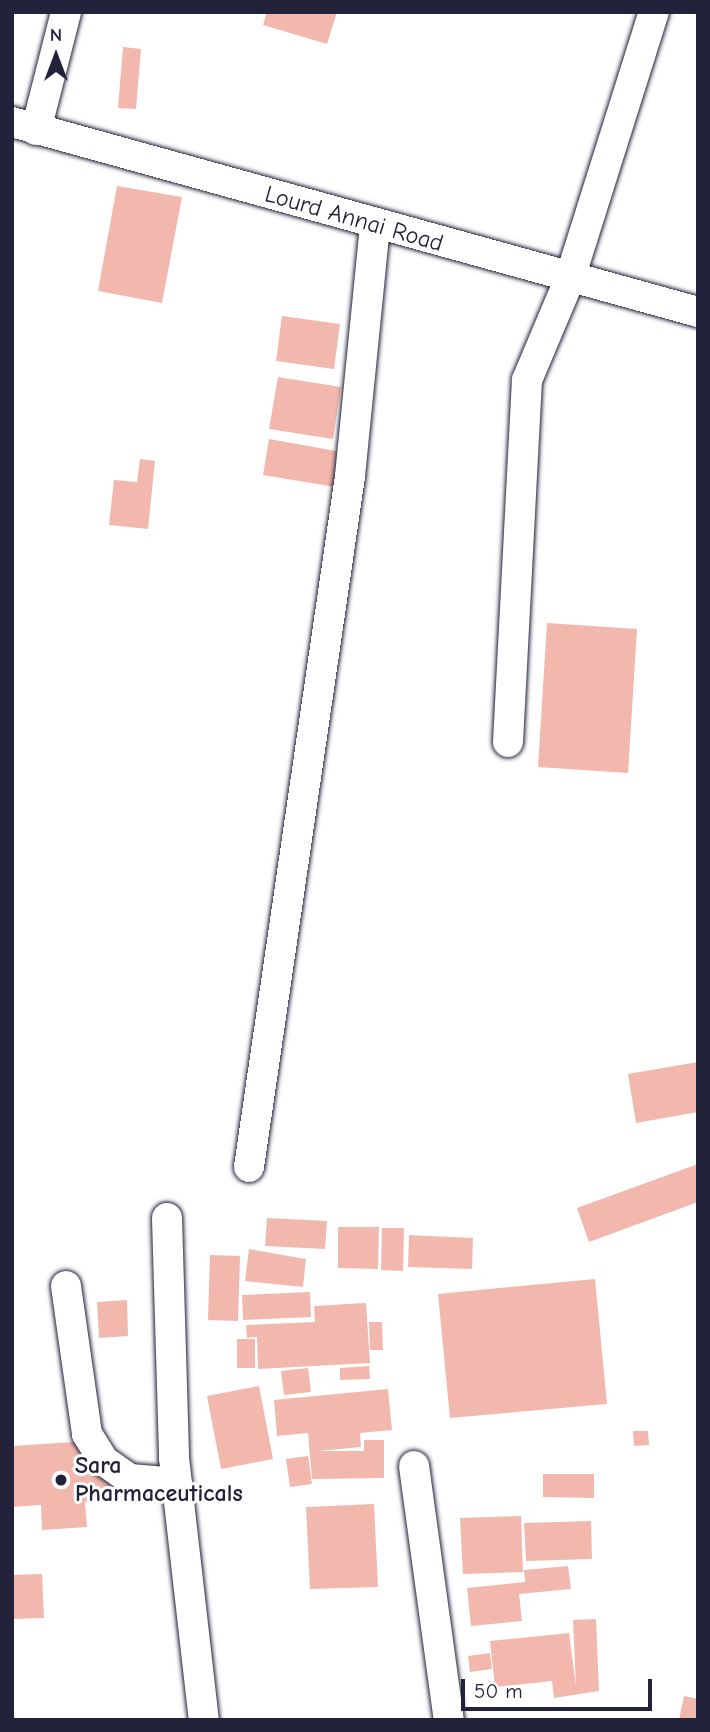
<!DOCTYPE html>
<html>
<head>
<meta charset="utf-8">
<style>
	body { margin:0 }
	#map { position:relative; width:710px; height:1732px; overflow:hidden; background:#fff; font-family:"Comic Neue",sans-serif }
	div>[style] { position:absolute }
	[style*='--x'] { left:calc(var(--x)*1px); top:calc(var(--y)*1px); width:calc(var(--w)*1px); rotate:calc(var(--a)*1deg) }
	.building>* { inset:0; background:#f3b8ad }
	.roads { filter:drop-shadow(0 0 2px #22223b) drop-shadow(0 0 2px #22223b) }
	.minor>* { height:30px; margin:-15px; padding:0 15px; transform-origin:15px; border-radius:15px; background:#fff }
	.dots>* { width:19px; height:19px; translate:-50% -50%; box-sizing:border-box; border:4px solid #fff; border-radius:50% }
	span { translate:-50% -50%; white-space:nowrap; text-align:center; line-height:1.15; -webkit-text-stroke:6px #fff; paint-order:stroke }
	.street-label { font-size:24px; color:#22223b }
	.poi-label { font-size:24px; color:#22223b; font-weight:700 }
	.left { translate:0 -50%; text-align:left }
	.frame { position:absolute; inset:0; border:14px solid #22223b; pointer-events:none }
	.north { position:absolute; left:21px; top:21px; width:70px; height:70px; -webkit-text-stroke:5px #fff; paint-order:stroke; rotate:0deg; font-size:19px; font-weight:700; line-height:28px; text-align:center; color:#22223b }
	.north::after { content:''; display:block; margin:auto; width:24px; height:32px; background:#22223b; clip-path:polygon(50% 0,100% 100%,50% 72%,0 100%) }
	.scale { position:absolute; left:461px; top:1679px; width:191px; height:32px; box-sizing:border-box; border:4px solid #22223b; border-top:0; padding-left:9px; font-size:21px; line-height:24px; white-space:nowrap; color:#22223b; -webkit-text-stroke:5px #fff; paint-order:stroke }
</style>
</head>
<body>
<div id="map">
	<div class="building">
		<i style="clip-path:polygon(267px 12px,337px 12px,327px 44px,263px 25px)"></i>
		<i style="clip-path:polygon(123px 47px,141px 49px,136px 109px,118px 108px)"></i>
		<i style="clip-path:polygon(117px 186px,182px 197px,162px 303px,98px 291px)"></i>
		<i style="clip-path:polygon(282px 316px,340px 324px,334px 369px,276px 361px)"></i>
		<i style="clip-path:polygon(278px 377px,341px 387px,333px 439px,269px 429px)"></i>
		<i style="clip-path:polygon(269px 439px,347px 453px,341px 488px,263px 475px)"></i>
		<i style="clip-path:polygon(140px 459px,155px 461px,148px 529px,109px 525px,114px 480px,137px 482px)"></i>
		<i style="clip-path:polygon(547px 623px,637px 629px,628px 773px,538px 767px)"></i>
		<i style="clip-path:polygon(698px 1062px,698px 1112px,636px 1123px,628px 1074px)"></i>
		<i style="clip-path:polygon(698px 1164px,698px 1202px,589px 1242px,577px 1208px)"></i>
		<i style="clip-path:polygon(267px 1218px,327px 1221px,325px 1249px,265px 1246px)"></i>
		<i style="clip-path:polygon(338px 1227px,379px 1227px,378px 1269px,338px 1268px)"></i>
		<i style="clip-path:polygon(382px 1228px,404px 1228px,403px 1271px,381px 1270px)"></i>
		<i style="clip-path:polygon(409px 1235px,473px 1238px,472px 1269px,408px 1267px)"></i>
		<i style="clip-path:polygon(249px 1249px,306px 1259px,303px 1287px,245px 1281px)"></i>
		<i style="clip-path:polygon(210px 1255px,240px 1256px,238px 1321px,208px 1320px)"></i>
		<i style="clip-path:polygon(595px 1279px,607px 1404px,450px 1418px,438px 1294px)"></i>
		<i style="clip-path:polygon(310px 1292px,311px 1317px,243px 1320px,242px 1295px)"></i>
		<i style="clip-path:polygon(127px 1300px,128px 1336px,99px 1338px,97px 1302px)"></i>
		<i style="clip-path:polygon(366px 1303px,370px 1363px,258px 1369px,257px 1337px,247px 1338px,246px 1325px,315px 1322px,314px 1306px)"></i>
		<i style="clip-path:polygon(369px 1322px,382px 1322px,383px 1350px,370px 1350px)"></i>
		<i style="clip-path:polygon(237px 1339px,255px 1339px,255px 1368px,237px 1368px)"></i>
		<i style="clip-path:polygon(369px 1366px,370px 1379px,340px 1380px,340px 1368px)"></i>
		<i style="clip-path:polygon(308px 1368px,311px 1392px,284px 1395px,281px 1371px)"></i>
		<i style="clip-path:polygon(259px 1386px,273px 1459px,221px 1469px,207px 1396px)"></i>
		<i style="clip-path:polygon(388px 1389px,392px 1430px,360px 1433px,361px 1447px,318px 1451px,364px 1451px,364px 1440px,384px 1440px,384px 1478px,312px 1479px,308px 1433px,277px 1436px,274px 1400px)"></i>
		<i style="clip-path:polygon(633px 1431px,648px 1431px,649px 1445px,634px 1446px)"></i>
		<i style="clip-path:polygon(90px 1441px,109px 1460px,112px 1500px,85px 1502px,87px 1527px,42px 1530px,41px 1505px,12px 1507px,12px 1446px)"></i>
		<i style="clip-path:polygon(308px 1456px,312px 1484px,290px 1487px,286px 1459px)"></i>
		<i style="clip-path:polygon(543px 1474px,594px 1474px,594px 1498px,543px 1497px)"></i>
		<i style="clip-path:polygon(374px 1504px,378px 1587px,310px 1589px,306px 1507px)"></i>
		<i style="clip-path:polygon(521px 1516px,523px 1572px,463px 1574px,460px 1518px)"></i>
		<i style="clip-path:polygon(591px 1521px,592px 1559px,526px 1561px,524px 1523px)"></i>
		<i style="clip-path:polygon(568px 1566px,571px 1589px,519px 1594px,522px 1621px,471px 1626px,467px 1588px,525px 1582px,524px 1570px)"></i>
		<i style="clip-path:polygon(42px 1574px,44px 1618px,12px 1619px,12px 1575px)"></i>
		<i style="clip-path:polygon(596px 1619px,599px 1691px,554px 1698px,552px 1681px,495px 1687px,490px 1641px,569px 1633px,576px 1686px,573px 1620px)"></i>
		<i style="clip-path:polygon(490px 1653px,492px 1669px,470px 1672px,468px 1656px)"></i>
		<i style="clip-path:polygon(684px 1696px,698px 1699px,698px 1720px,679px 1720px)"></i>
	</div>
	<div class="roads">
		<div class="minor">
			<i style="--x:12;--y:122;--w:712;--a:15.48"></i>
			<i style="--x:36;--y:130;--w:122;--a:-75.7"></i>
			<i style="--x:508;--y:742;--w:362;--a:-87"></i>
			<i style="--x:527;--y:380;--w:111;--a:-67.1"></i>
			<i style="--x:570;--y:278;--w:279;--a:-72.5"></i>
			<i style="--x:249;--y:1167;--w:698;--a:-81.68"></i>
			<i style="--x:350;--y:476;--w:251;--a:-84.3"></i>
			<i style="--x:167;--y:1218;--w:240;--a:88.3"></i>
			<i style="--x:174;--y:1458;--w:264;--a:83.5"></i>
			<i style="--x:66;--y:1286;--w:149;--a:81.9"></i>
			<i style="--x:87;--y:1434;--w:32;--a:58"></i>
			<i style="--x:104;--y:1461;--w:32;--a:35"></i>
			<i style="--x:130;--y:1479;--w:47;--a:4.9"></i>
			<i style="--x:414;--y:1466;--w:256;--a:82.2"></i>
		</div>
	</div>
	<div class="dots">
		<i style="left:61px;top:1480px;background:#22223b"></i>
	</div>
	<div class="street-label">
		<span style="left:354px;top:219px;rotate:16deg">Lourd Annai Road</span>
	</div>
	<div class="poi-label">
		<span class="left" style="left:75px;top:1480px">Sara<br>Pharmaceuticals</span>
	</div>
	<div class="frame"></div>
	<div class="north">N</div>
	<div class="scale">50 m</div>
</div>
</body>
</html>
